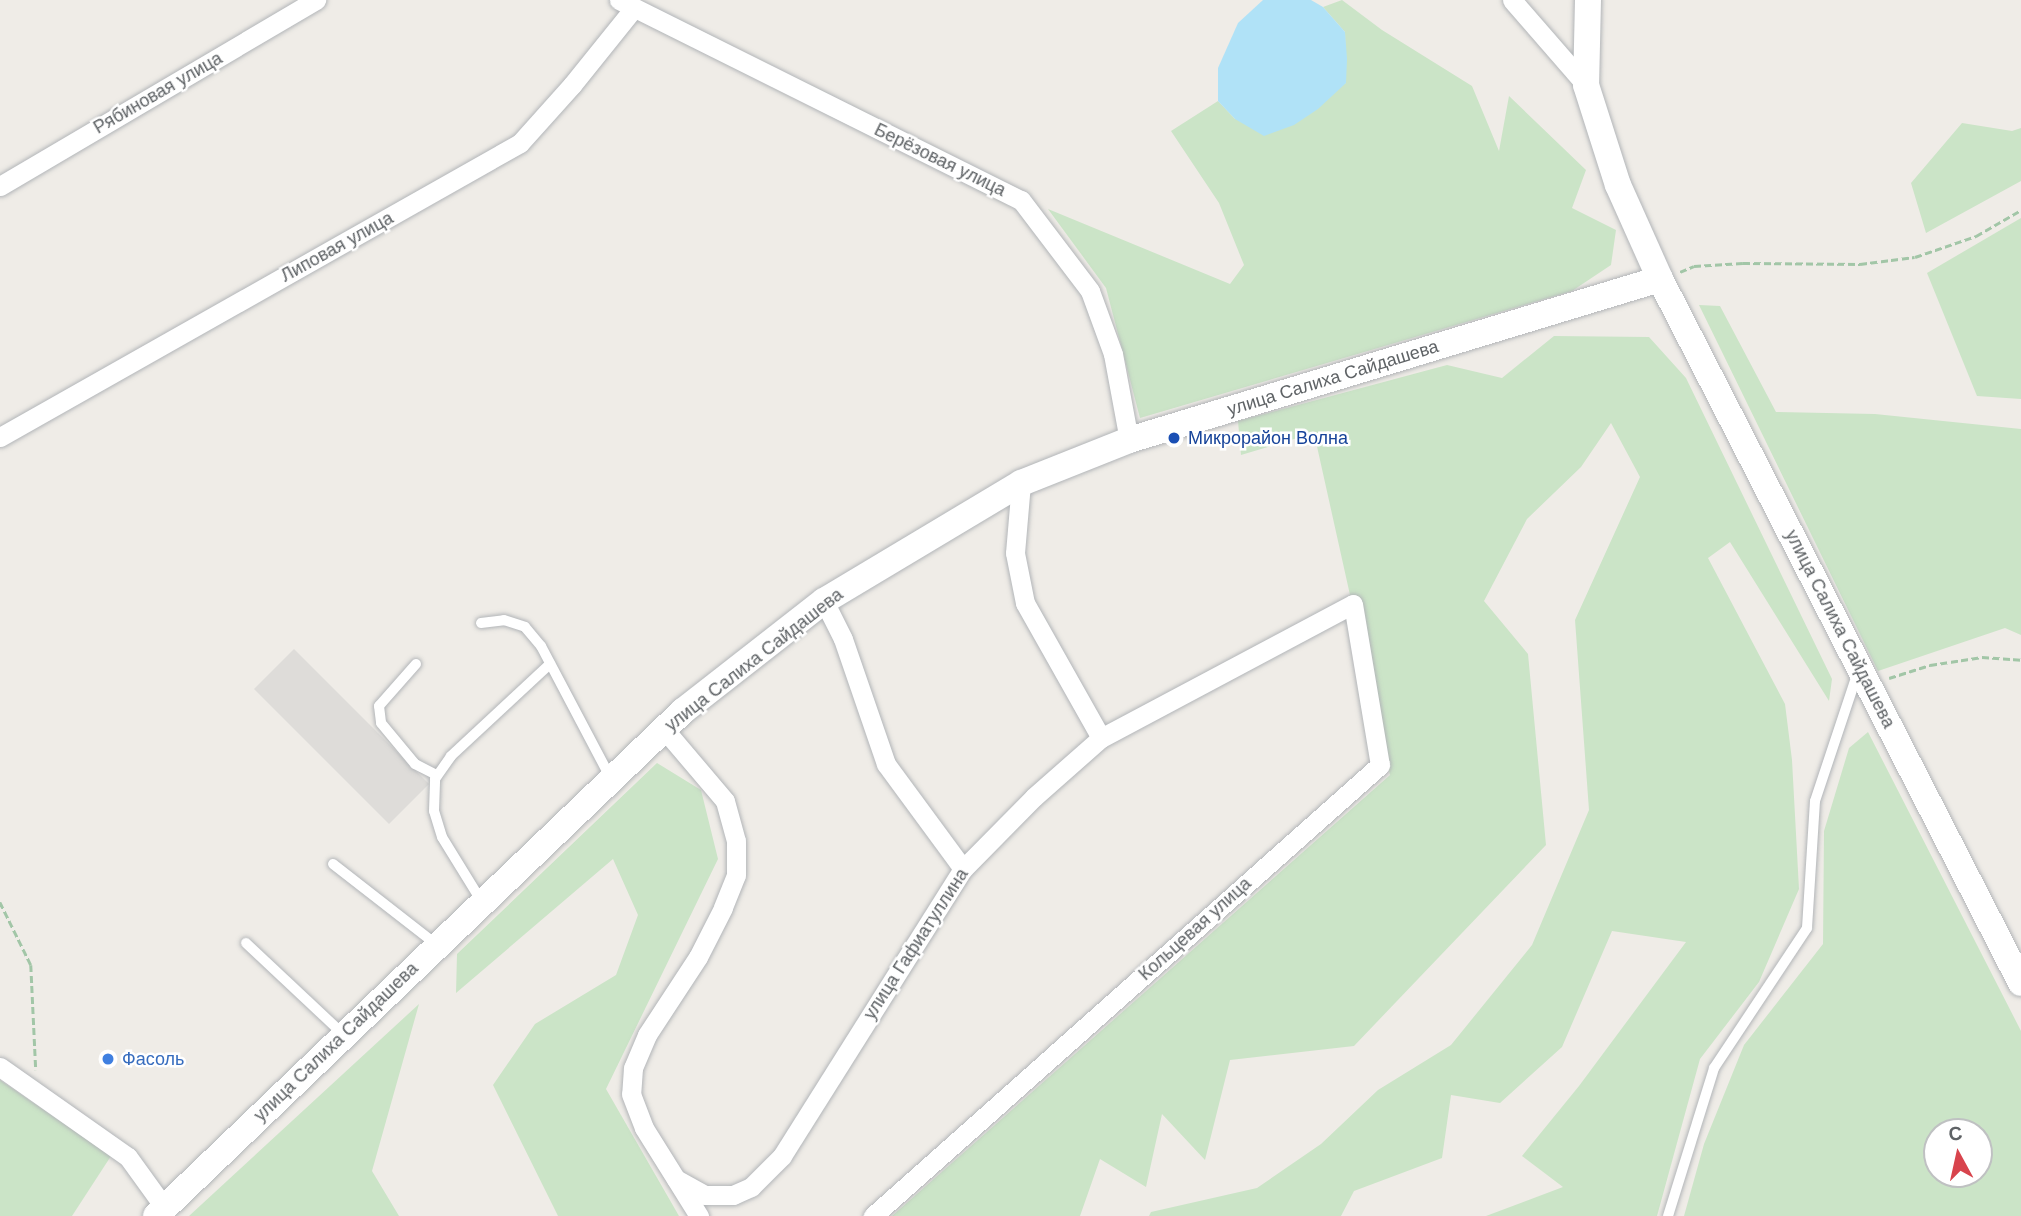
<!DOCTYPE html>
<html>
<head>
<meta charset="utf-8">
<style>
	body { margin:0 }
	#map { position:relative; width:2021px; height:1216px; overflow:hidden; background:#efece7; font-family:Helvetica,sans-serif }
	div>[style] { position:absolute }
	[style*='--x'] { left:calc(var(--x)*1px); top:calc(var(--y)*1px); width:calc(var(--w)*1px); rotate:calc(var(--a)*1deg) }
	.industrial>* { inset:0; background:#dedcd9 }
	.green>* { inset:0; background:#cbe4c7 }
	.water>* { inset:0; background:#b0e2f7 }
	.path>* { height:2.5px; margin-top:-1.25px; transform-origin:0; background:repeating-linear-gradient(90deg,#a2c6a7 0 7px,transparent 0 10.5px) }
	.roads { filter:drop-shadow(0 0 2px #b2b5b8) drop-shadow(0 0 2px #b2b5b8) }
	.lane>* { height:10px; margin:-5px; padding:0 5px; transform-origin:5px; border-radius:5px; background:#fff }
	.street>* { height:19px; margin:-9.5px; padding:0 9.5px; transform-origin:9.5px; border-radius:9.5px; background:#fff }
	.secondary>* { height:26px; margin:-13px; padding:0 13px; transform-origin:13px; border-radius:13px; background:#fff }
	.dots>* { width:19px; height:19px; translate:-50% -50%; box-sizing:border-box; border:4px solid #fff; border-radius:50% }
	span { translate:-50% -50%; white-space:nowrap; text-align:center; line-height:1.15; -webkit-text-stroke:5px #fff; paint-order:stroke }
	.street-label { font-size:18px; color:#5f6366 }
	.transit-label { font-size:18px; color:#164399 }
	.left { translate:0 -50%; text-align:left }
	.shop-label { font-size:18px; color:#366cbe }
	.north { position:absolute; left:1923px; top:1118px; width:70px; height:70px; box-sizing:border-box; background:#fff; border:2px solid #bfc1c2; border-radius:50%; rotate:352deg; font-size:19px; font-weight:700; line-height:28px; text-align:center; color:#5f6366 }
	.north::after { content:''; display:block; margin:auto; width:24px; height:32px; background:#d8444d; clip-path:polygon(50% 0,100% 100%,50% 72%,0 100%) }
</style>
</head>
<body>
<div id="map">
	<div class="industrial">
		<i style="clip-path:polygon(294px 649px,429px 784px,389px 824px,254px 689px)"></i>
	</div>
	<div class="green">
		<i style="clip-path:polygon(1342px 0,1382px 30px,1472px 86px,1499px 151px,1509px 96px,1586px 170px,1572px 208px,1616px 230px,1611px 265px,1572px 291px,1140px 418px,1106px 288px,1048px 209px,1230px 284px,1244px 265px,1219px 203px,1171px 131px,1218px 101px,1235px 119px,1346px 83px,1345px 32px,1323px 7px)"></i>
		<i style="clip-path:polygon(1962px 123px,2012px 131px,2021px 128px,2021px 181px,1926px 233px,1911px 183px)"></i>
		<i style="clip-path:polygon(2021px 218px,2021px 399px,1977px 396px,1927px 273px)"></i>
		<i style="clip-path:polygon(1699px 305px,1720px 306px,1776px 412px,1875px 414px,2021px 429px,2021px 635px,2005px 628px,1878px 671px)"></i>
		<i style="clip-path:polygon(1554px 336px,1649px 337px,1686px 378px,1832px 679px,1829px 701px,1730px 542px,1708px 558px,1785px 704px,1792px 760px,1799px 889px,1759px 982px,1700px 1059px,1657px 1216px,1486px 1216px,1563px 1187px,1522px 1156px,1579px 1086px,1686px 942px,1612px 931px,1562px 1047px,1500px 1103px,1451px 1095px,1442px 1158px,1354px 1191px,1341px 1216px,1149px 1216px,1151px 1212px,1257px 1188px,1321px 1144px,1378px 1090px,1451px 1045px,1532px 945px,1589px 810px,1575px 620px,1640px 477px,1611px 423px,1581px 467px,1527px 519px,1484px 601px,1528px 654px,1546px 845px,1354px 1046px,1230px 1060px,1205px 1160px,1162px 1114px,1146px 1187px,1100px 1159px,1080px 1216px,892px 1216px,1390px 775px,1314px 433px,1241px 455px,1238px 421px,1447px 365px,1502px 378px)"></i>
		<i style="clip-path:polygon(evenodd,1868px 732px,2021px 1031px,2021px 1216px,1684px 1216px,1704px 1144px,1744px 1045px,1823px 944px,1824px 831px,1849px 748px,1868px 732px,1937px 1132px,1979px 1132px,1979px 1174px,1937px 1174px,1937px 1132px)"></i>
		<i style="clip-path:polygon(657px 763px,701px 790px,718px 859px,606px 1089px,679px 1216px,558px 1216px,493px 1085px,535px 1024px,616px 975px,638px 915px,613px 859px,456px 993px,457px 954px)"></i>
		<i style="clip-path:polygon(419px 1004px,372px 1171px,399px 1216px,189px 1216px)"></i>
		<i style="clip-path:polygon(0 1080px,111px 1156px,72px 1216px,0 1216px)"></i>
	</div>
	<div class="water">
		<i style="clip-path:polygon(1263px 0,1311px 0,1323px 7px,1345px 32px,1347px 59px,1346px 83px,1318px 109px,1294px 125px,1264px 136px,1235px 119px,1218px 101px,1218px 68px,1238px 23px)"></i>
	</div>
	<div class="path">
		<i style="--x:1680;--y:272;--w:15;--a:-23"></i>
		<i style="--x:1694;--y:266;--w:49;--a:-3.5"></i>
		<i style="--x:1743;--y:263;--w:117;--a:0.5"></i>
		<i style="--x:1860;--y:264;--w:55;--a:-7.3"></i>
		<i style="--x:1915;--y:257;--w:65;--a:-19"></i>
		<i style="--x:1976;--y:236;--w:52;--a:-30"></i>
		<i style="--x:1889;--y:678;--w:43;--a:-17.6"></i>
		<i style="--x:1930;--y:665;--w:53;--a:-8.7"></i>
		<i style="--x:1982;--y:657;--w:39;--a:4"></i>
		<i style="--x:0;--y:902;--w:70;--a:63.8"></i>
		<i style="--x:31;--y:965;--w:105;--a:87.3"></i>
	</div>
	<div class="roads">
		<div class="lane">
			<i style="--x:481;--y:623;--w:23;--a:-7"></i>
			<i style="--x:504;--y:620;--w:22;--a:18"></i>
			<i style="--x:525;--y:627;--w:25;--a:50"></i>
			<i style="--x:541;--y:646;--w:150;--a:62.2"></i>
			<i style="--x:416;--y:664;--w:56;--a:131.4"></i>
			<i style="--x:379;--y:706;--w:17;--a:83"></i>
			<i style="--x:381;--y:723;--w:53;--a:50.3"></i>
			<i style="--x:415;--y:764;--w:25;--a:27"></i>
			<i style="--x:333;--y:864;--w:132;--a:37.9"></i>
			<i style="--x:482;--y:902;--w:76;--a:-121.6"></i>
			<i style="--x:442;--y:837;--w:27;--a:-107"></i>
			<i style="--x:434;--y:811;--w:32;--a:-88"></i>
			<i style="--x:435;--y:779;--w:28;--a:-55"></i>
			<i style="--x:451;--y:756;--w:135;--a:-42.9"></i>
			<i style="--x:246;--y:943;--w:134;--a:43.2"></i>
			<i style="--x:1668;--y:1216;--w:155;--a:-72.7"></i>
			<i style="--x:1714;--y:1068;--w:168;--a:-56.4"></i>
			<i style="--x:1807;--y:928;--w:127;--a:-86.4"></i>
			<i style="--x:1815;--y:801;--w:133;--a:-71.6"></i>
		</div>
		<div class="street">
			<i style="--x:619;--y:0;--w:449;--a:26.5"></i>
			<i style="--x:1021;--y:200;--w:114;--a:52.8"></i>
			<i style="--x:1090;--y:291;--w:67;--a:69.9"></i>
			<i style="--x:1113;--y:354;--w:87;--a:79.5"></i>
			<i style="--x:1512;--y:0;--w:113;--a:49"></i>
			<i style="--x:0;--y:186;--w:367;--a:-30.5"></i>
			<i style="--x:0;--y:437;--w:597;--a:-29.48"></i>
			<i style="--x:520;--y:143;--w:78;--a:-48.1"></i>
			<i style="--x:572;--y:85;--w:99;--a:-51.2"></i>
			<i style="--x:1021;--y:483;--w:70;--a:94.9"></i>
			<i style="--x:1015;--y:553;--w:51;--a:78.7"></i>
			<i style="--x:1025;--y:603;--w:155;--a:60.6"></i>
			<i style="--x:824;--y:601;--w:42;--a:63.4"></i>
			<i style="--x:843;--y:639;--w:132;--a:71"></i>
			<i style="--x:886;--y:764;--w:130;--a:53.7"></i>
			<i style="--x:664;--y:729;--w:94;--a:49.7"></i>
			<i style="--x:725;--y:801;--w:41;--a:74.6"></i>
			<i style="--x:736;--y:841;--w:34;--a:90"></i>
			<i style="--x:736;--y:875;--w:35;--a:112"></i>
			<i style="--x:723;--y:908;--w:55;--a:117"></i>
			<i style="--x:698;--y:957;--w:93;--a:123.2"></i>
			<i style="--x:647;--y:1035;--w:36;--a:113"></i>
			<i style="--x:633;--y:1068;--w:26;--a:94"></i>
			<i style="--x:631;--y:1094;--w:36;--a:69"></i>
			<i style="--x:644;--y:1128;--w:104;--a:58"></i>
			<i style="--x:0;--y:1067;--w:156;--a:35.1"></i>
			<i style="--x:128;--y:1157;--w:62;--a:54.2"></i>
			<i style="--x:676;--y:1179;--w:33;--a:29"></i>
			<i style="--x:705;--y:1195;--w:28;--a:0"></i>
			<i style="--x:733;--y:1195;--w:20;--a:-24"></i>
			<i style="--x:751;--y:1187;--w:44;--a:-45"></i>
			<i style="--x:782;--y:1156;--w:339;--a:-57.8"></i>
			<i style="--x:963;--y:869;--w:101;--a:-45.4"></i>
			<i style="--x:1034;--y:797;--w:89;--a:-41.4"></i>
			<i style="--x:1101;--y:738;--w:285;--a:-28"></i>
			<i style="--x:1353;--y:604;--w:163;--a:80.5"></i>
			<i style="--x:1380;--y:765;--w:679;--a:138.35"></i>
		</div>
		<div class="secondary">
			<i style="--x:1588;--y:0;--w:85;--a:91.3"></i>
			<i style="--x:1586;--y:85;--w:105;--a:72.3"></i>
			<i style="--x:1618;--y:185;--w:103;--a:65.9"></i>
			<i style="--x:1660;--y:279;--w:791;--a:62.85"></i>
			<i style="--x:156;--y:1216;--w:730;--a:-43.78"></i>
			<i style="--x:683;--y:711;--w:179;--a:-38"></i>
			<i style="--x:824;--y:601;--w:230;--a:-30.9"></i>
			<i style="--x:1021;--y:483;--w:116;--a:-21.7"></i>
			<i style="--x:1129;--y:440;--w:555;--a:-16.87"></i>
		</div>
	</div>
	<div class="dots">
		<i style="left:1174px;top:438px;background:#1a4fb4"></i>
		<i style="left:108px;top:1059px;background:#3f7fe0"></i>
	</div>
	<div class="street-label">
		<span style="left:158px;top:93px;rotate:-30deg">Рябиновая улица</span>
		<span style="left:940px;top:160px;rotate:26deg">Берёзовая улица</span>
		<span style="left:337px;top:247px;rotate:-29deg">Липовая улица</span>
		<span style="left:1333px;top:378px;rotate:-17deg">улица Салиха Сайдашева</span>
		<span style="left:1840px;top:629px;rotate:63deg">улица Салиха Сайдашева</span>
		<span style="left:754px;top:660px;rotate:-38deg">улица Салиха Сайдашева</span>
		<span style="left:1195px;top:929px;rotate:-42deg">Кольцевая улица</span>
		<span style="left:916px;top:944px;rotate:-57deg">улица Гафиатуллина</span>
		<span style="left:336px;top:1042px;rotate:-44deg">улица Салиха Сайдашева</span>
	</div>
	<div class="transit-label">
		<span class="left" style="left:1188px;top:438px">Микрорайон Волна</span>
	</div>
	<div class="shop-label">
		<span class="left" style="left:122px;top:1059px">Фасоль</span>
	</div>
	<div class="north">С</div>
</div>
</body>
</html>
